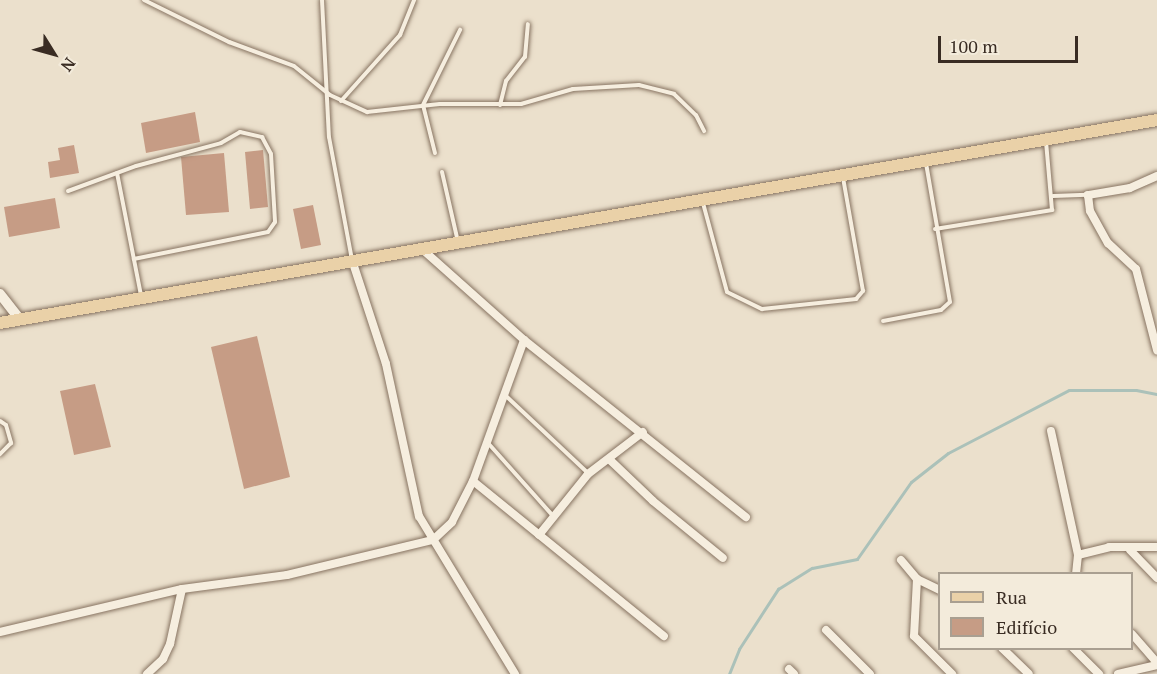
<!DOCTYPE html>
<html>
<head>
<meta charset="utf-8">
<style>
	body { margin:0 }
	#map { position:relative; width:1157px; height:674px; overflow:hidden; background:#ebe0cc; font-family:"PT Serif",serif }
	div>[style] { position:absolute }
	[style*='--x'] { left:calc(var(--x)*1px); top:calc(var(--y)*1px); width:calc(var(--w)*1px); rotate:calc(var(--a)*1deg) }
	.stream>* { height:3px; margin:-1.5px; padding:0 1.5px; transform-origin:1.5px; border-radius:1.5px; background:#abc1b9 }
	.building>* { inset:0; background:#c69c85 }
	.roads { filter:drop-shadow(0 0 2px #877361) drop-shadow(0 0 2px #877361) }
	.lane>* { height:4px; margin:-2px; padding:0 2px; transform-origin:2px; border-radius:2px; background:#f6eedf }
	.street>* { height:8px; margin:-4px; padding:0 4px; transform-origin:4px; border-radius:4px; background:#f6eedf }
	.secondary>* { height:10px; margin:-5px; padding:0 5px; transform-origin:5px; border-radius:5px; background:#f6eedf }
	.primary>* { height:12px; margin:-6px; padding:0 6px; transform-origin:6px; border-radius:6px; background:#ead1a8 }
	span { translate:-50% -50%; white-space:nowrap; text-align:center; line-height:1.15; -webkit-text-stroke:6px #f3ebdb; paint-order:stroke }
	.legend { position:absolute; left:938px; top:572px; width:195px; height:78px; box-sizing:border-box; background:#f3ebdb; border:2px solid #a99f91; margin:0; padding:8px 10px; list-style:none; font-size:18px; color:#392c23 }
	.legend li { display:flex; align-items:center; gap:12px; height:30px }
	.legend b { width:30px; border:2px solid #a99f91 }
	.north { position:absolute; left:24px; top:24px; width:60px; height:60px; -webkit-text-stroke:4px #f3ebdb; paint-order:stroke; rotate:127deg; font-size:16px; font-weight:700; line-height:24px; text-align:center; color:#392c23 }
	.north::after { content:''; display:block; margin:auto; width:21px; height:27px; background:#392c23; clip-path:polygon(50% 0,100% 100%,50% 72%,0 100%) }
	.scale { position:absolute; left:938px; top:36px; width:140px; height:27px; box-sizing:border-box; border:3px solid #392c23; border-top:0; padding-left:8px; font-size:18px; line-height:21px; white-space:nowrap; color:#392c23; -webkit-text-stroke:4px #f3ebdb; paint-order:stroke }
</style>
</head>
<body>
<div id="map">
	<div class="stream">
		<i style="--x:729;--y:674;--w:27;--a:-68"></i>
		<i style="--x:739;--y:649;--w:72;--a:-57"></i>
		<i style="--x:778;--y:589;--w:40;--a:-32"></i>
		<i style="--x:812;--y:568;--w:46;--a:-11.3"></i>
		<i style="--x:857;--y:559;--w:94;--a:-55"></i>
		<i style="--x:911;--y:482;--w:47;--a:-38.1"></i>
		<i style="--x:948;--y:453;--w:136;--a:-27.5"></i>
		<i style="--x:1069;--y:390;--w:67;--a:0"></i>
		<i style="--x:1136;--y:390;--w:21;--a:11"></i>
	</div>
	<div class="building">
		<i style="clip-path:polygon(195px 112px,200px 142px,146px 153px,141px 123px)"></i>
		<i style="clip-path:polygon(74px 145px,79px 173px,50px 178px,48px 162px,60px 160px,58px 148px)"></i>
		<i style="clip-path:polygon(263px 150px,268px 207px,250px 209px,245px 152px)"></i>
		<i style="clip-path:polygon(224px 153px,229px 212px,186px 215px,181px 157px)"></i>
		<i style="clip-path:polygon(55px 198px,60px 228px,9px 237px,4px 207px)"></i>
		<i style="clip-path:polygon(313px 205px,321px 245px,301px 249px,293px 209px)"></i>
		<i style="clip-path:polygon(257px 336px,290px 477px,244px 489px,211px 347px)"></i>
		<i style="clip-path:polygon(95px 384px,111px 447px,74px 455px,60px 391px)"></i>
	</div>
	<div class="roads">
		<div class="lane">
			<i style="--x:144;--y:0;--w:95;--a:26.3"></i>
			<i style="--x:229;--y:42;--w:69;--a:20.3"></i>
			<i style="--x:294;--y:66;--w:46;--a:38.9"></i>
			<i style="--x:330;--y:95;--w:41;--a:24.7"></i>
			<i style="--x:367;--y:112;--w:73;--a:-6.3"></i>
			<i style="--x:440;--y:104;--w:81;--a:0"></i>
			<i style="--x:521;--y:104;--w:54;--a:-16.1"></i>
			<i style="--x:573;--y:89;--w:66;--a:-3.5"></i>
			<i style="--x:639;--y:85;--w:36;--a:14"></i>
			<i style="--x:674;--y:94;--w:30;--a:44"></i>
			<i style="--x:696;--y:115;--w:18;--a:63"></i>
			<i style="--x:322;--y:0;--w:137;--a:87.1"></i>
			<i style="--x:329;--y:137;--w:125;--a:79.4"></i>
			<i style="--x:341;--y:101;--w:89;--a:-48.2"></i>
			<i style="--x:400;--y:35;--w:38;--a:-68"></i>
			<i style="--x:500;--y:105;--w:25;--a:-76"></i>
			<i style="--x:506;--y:81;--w:31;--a:-52"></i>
			<i style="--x:525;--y:57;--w:33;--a:-85"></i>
			<i style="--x:435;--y:153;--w:49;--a:-104"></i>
			<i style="--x:423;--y:105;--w:84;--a:-63.7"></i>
			<i style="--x:442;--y:172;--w:72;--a:77.1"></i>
			<i style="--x:117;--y:173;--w:124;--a:78.9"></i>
			<i style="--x:68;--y:191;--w:72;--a:-20.2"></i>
			<i style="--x:136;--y:166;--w:88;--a:-15.1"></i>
			<i style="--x:221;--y:143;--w:22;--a:-30"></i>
			<i style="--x:240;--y:132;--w:23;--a:13"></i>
			<i style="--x:262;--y:137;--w:19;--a:62"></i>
			<i style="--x:271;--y:154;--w:68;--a:86.6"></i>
			<i style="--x:275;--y:222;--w:12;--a:125"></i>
			<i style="--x:268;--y:232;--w:137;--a:168.6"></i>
			<i style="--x:1053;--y:196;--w:34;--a:-2"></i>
			<i style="--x:703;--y:203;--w:92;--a:74.9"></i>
			<i style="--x:727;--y:292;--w:39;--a:26"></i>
			<i style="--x:762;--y:309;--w:95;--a:-6.1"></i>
			<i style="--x:856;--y:299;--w:11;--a:-49"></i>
			<i style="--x:863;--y:291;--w:115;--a:-100"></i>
			<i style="--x:935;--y:229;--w:119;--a:-9.2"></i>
			<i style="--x:1052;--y:210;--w:68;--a:-95"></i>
			<i style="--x:883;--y:321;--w:59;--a:-10.7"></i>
			<i style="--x:941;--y:310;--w:12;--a:-42"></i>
			<i style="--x:950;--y:302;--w:141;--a:-99.8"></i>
			<i style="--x:506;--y:396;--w:112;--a:43.2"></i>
			<i style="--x:0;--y:421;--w:7;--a:34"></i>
			<i style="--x:6;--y:425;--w:19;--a:74"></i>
			<i style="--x:11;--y:443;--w:16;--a:135"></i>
			<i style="--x:488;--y:443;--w:98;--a:48.3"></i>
		</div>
		<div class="street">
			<i style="--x:1157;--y:176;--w:30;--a:156"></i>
			<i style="--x:1130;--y:188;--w:43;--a:170.5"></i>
			<i style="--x:1088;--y:195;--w:16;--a:83"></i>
			<i style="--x:1090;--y:211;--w:37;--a:61"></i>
			<i style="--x:1108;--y:243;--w:38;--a:43"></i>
			<i style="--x:1136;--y:269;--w:84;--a:75.5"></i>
			<i style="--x:422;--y:249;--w:137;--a:41.7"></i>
			<i style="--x:524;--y:340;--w:284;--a:38.6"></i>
			<i style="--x:352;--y:260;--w:109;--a:71.9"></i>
			<i style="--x:386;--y:364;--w:156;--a:77.8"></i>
			<i style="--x:419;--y:516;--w:185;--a:58.7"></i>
			<i style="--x:1051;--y:431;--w:127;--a:77.7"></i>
			<i style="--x:1078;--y:555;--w:19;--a:96"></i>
			<i style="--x:610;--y:460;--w:59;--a:43.6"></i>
			<i style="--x:653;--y:501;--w:90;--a:39.2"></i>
			<i style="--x:473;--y:481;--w:246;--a:39.1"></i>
			<i style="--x:539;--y:535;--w:78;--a:-51.2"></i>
			<i style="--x:588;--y:474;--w:69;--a:-37.4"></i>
			<i style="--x:1130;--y:550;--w:39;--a:46"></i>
			<i style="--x:1078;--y:555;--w:32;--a:-14"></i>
			<i style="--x:1109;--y:547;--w:48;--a:0"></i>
			<i style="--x:901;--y:560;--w:25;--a:50"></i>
			<i style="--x:917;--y:579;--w:25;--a:26"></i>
			<i style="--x:917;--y:579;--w:57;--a:93"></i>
			<i style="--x:914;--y:636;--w:54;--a:45"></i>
			<i style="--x:826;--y:630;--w:62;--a:45"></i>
			<i style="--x:0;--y:632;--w:187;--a:-13.3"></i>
			<i style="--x:182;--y:589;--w:106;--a:-7.6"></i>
			<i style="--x:287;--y:575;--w:150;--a:-13.5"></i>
			<i style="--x:433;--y:540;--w:26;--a:-43"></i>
			<i style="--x:452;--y:522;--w:46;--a:-62.9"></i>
			<i style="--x:473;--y:481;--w:150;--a:-70.1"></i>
			<i style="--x:1132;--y:634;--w:38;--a:49"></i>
			<i style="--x:1002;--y:648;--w:37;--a:44"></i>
			<i style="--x:1073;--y:648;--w:37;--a:45"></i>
			<i style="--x:789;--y:669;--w:7;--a:45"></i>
			<i style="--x:147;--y:674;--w:22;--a:-43"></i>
			<i style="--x:163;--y:659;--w:17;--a:-65"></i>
			<i style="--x:170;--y:644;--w:56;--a:-77.7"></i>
			<i style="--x:1118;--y:674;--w:40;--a:-13"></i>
		</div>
		<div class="secondary">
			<i style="--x:0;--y:294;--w:31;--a:52"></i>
		</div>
		<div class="primary">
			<i style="--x:0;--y:323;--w:1175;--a:-9.95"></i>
		</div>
	</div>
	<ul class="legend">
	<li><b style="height:8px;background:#ead1a8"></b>Rua</li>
	<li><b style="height:16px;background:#c69c85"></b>Edifício</li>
	</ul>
	<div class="north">N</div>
	<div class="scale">100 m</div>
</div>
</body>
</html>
